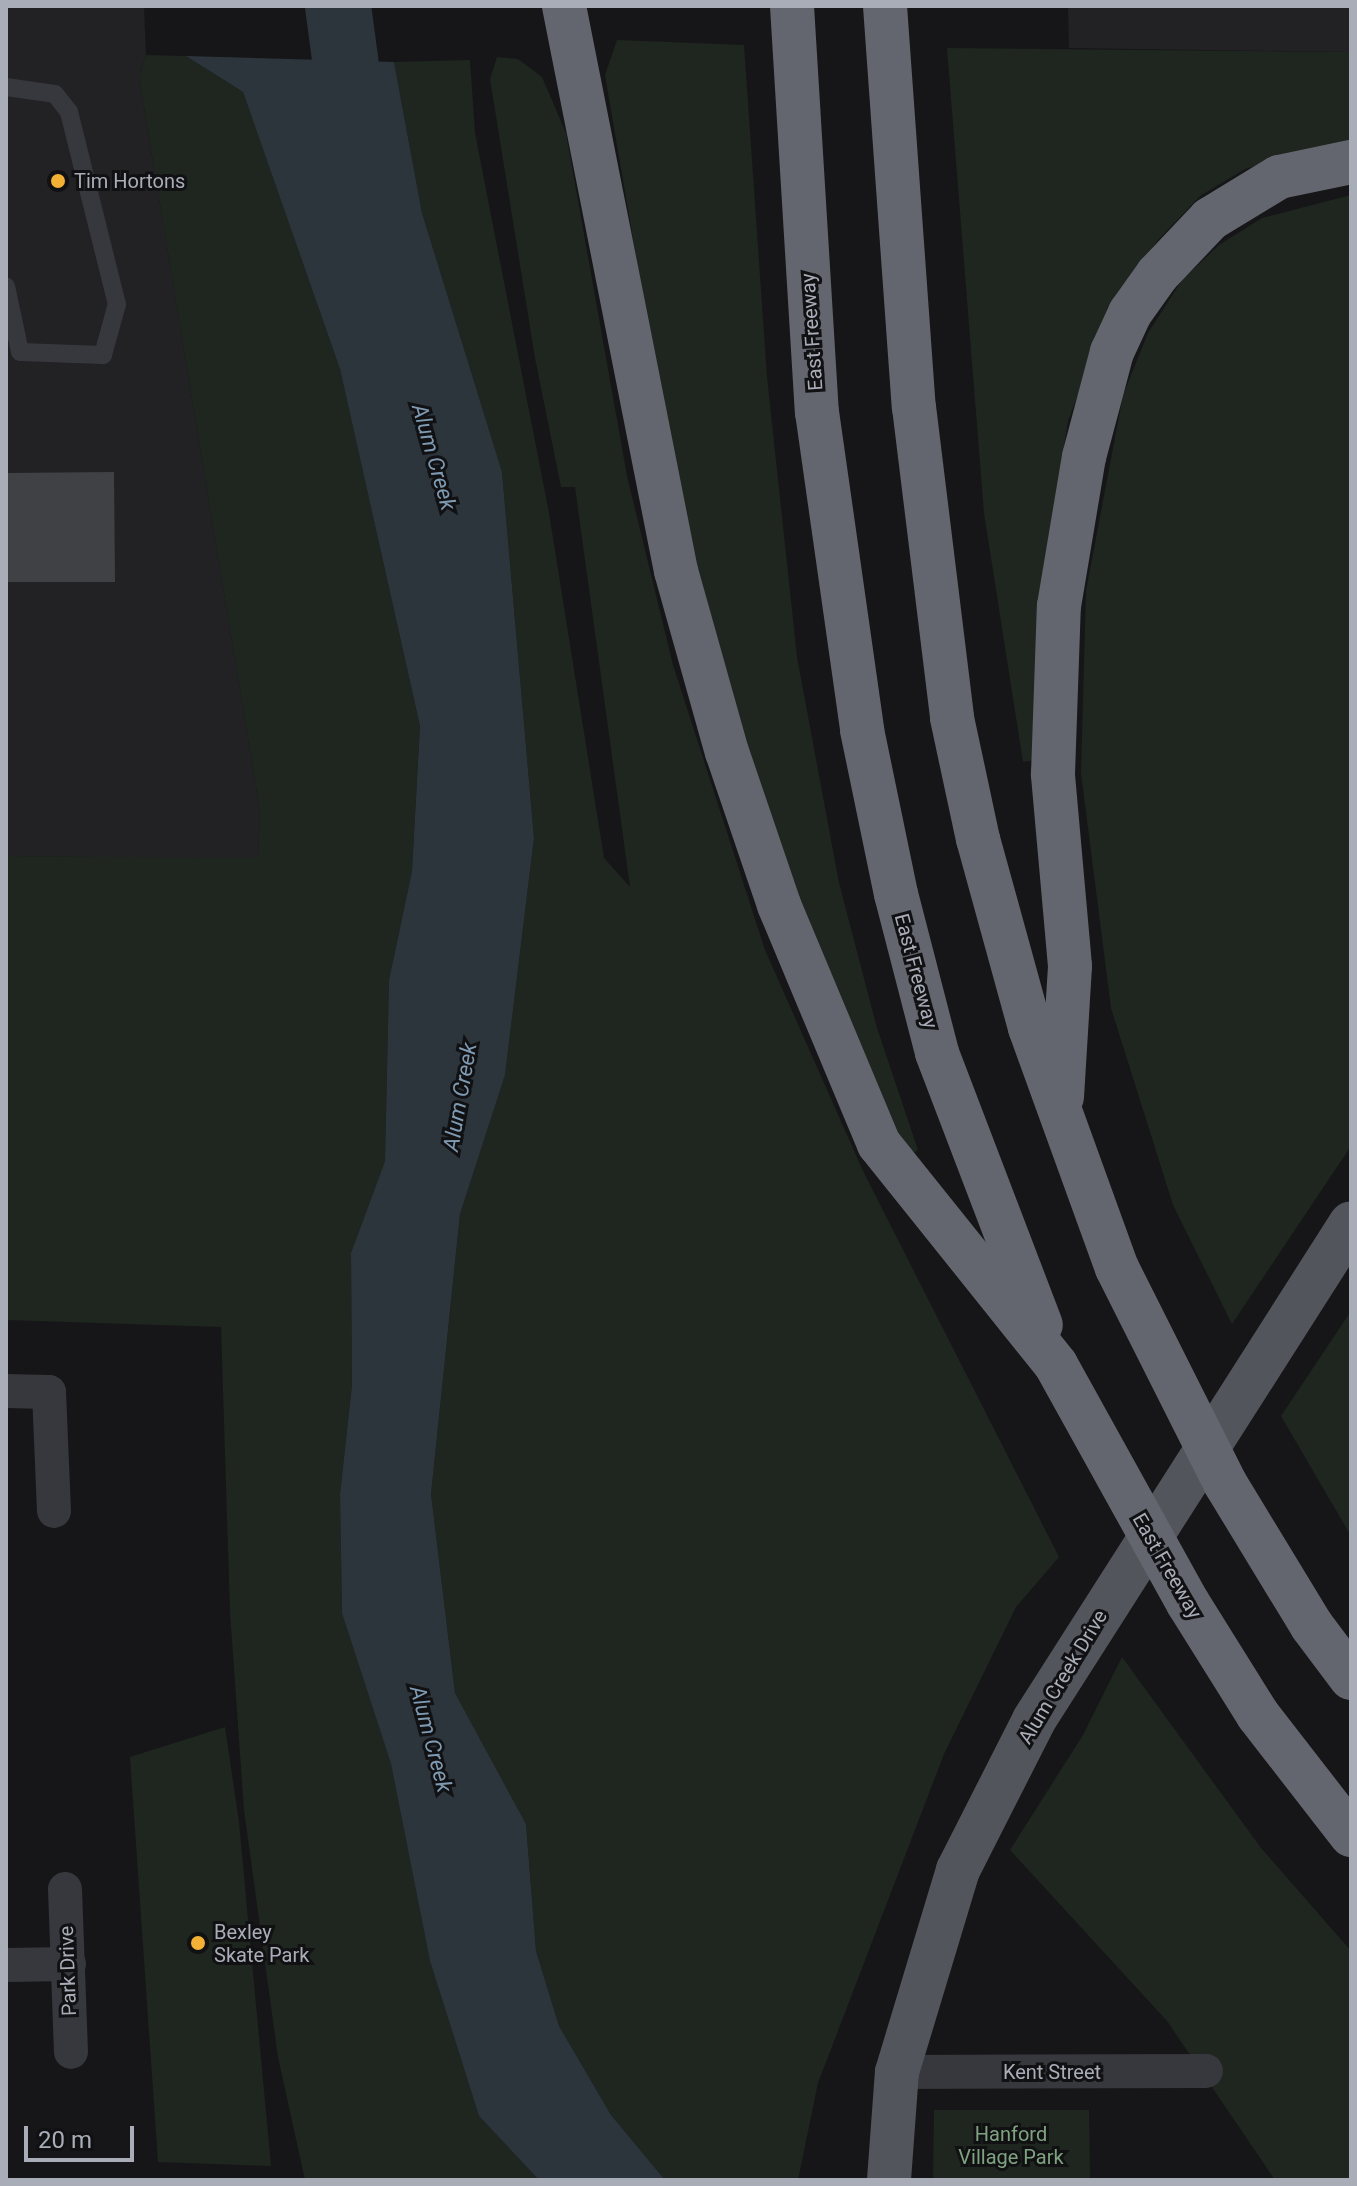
<!DOCTYPE html>
<html>
<head>
<meta charset="utf-8">
<style>
	body { margin:0 }
	#map { position:relative; width:1357px; height:2186px; overflow:hidden; background:#161618; font-family:Roboto,sans-serif }
	div>[style] { position:absolute }
	[style*='--x'] { left:calc(var(--x)*1px); top:calc(var(--y)*1px); width:calc(var(--w)*1px); rotate:calc(var(--a)*1deg) }
	.built>* { inset:0; background:#222225 }
	.green>* { inset:0; background:#1e261f }
	.water>* { inset:0; background:#2c353c }
	.river>* { height:66px; margin:-33px; padding:0 33px; transform-origin:33px; border-radius:33px; background:#2c353c }
	.building>* { inset:0; background:#404145 }
	.service>* { height:18px; margin:-9px; padding:0 9px; transform-origin:9px; border-radius:9px; background:#37383d }
	.minor>* { height:34px; margin:-17px; padding:0 17px; transform-origin:17px; border-radius:17px; background:#37383d }
	.primary>* { height:44px; margin:-22px; padding:0 22px; transform-origin:22px; border-radius:22px; background:#53555c }
	.motorway>* { height:44px; margin:-22px; padding:0 22px; transform-origin:22px; border-radius:22px; background:#63666e }
	.motorway-bridge>* { height:44px; margin:-22px; padding:0 22px; transform-origin:22px; border-radius:22px; background:#63666e }
	.dots>* { width:22px; height:22px; translate:-50% -50%; box-sizing:border-box; border:4px solid #111113; border-radius:50% }
	span { translate:-50% -50%; white-space:nowrap; text-align:center; line-height:1.15; -webkit-text-stroke:6px #111113; paint-order:stroke }
	.poi-label { font-size:20px; color:#a8adb8 }
	.left { translate:0 -50%; text-align:left }
	.street-label { font-size:20px; color:#a8adb8 }
	.park-label { font-size:20px; color:#7fa381 }
	.water-label { font-size:22px; color:#7f9bb3; font-style:italic }
	.frame { position:absolute; inset:0; border:8px solid #a8adb8; pointer-events:none }
	.scale { position:absolute; left:24px; top:2126px; width:110px; height:36px; box-sizing:border-box; border:4px solid #a8adb8; border-top:0; padding-left:10px; font-size:24px; line-height:28px; white-space:nowrap; color:#a8adb8; -webkit-text-stroke:6px #111113; paint-order:stroke }
</style>
</head>
<body>
<div id="map">
	<div class="built">
		<i style="clip-path:polygon(6px 6px,144px 6px,146px 55px,139px 77px,260px 811px,258px 859px,6px 856px)"></i>
		<i style="clip-path:polygon(1068px 6px,1351px 6px,1351px 52px,1069px 48px)"></i>
	</div>
	<div class="green">
		<i style="clip-path:polygon(617px 40px,744px 45px,767px 377px,797px 657px,839px 883px,877px 1028px,918px 1150px,905px 1159px,780px 863px,679px 507px,605px 75px)"></i>
		<i style="clip-path:polygon(947px 48px,1351px 52px,1351px 147px,1296px 154px,1245px 169px,1200px 196px,1158px 240px,1113px 303px,1068px 421px,1052px 522px,1034px 760px,1023px 762px,984px 513px)"></i>
		<i style="clip-path:polygon(146px 55px,186px 56px,243px 92px,340px 369px,420px 726px,412px 871px,389px 980px,385px 1161px,351px 1253px,352px 1385px,340px 1494px,342px 1612px,391px 1764px,430px 1961px,479px 2116px,539px 2180px,305px 2180px,278px 2057px,244px 1810px,230px 1612px,221px 1327px,6px 1320px,6px 856px,258px 858px,260px 811px,139px 77px)"></i>
		<i style="clip-path:polygon(497px 57px,518px 59px,542px 77px,566px 133px,627px 476px,673px 665px,765px 950px,863px 1171px,1059px 1557px,1016px 1607px,944px 1754px,818px 2083px,798px 2180px,665px 2180px,611px 2115px,559px 2026px,536px 1951px,526px 1824px,455px 1693px,431px 1494px,460px 1214px,505px 1075px,534px 838px,502px 472px,422px 213px,394px 62px,470px 60px,475px 133px,549px 513px,604px 858px,630px 887px,575px 487px,561px 487px,535px 358px,490px 79px)"></i>
		<i style="clip-path:polygon(1351px 195px,1351px 1146px,1232px 1324px,1173px 1205px,1111px 1008px,1081px 773px,1086px 591px,1123px 395px,1148px 333px,1182px 280px,1219px 245px,1262px 218px)"></i>
		<i style="clip-path:polygon(1351px 1311px,1351px 1536px,1281px 1416px)"></i>
		<i style="clip-path:polygon(1122px 1657px,1261px 1848px,1351px 1951px,1351px 2180px,1275px 2180px,1167px 2021px,1010px 1850px,1083px 1735px)"></i>
		<i style="clip-path:polygon(225px 1727px,239px 1822px,271px 2166px,158px 2162px,130px 1757px)"></i>
		<i style="clip-path:polygon(934px 2110px,1089px 2110px,1090px 2180px,933px 2180px)"></i>
	</div>
	<div class="water">
		<i style="clip-path:polygon(186px 56px,394px 62px,422px 213px,502px 472px,534px 838px,505px 1075px,460px 1214px,431px 1494px,455px 1693px,526px 1824px,536px 1951px,559px 2026px,611px 2115px,665px 2180px,539px 2180px,479px 2116px,430px 1961px,391px 1764px,342px 1613px,340px 1494px,352px 1385px,351px 1253px,385px 1161px,389px 980px,412px 871px,420px 726px,340px 369px,243px 92px)"></i>
	</div>
	<div class="river">
		<i style="--x:338;--y:6;--w:144;--a:82.4"></i>
	</div>
	<div class="building">
		<i style="clip-path:polygon(114px 472px,115px 582px,6px 582px,6px 473px)"></i>
	</div>
	<div class="service">
		<i style="--x:6;--y:87;--w:49;--a:8.1"></i>
		<i style="--x:55;--y:94;--w:23;--a:52"></i>
		<i style="--x:69;--y:112;--w:198;--a:76"></i>
		<i style="--x:117;--y:304;--w:53;--a:105.4"></i>
		<i style="--x:103;--y:355;--w:83;--a:-177.9"></i>
		<i style="--x:20;--y:352;--w:67;--a:-102"></i>
	</div>
	<div class="minor">
		<i style="--x:6;--y:1391;--w:43;--a:1.3"></i>
		<i style="--x:49;--y:1392;--w:119;--a:87.6"></i>
		<i style="--x:65;--y:1889;--w:163;--a:87.9"></i>
		<i style="--x:6;--y:1965;--w:63;--a:-0.9"></i>
		<i style="--x:897;--y:2072;--w:309;--a:-0.2"></i>
	</div>
	<div class="primary">
		<i style="--x:889;--y:2180;--w:108;--a:-85.8"></i>
		<i style="--x:897;--y:2072;--w:211;--a:-73.2"></i>
		<i style="--x:958;--y:1870;--w:168;--a:-63.1"></i>
		<i style="--x:1034;--y:1720;--w:589;--a:-57.47"></i>
	</div>
	<div class="motorway">
		<i style="--x:564;--y:6;--w:576;--a:78.79"></i>
		<i style="--x:676;--y:571;--w:188;--a:74.3"></i>
		<i style="--x:727;--y:752;--w:162;--a:71.2"></i>
		<i style="--x:779;--y:905;--w:259;--a:67.3"></i>
		<i style="--x:879;--y:1144;--w:283;--a:51.3"></i>
		<i style="--x:792;--y:6;--w:407;--a:86.5"></i>
		<i style="--x:817;--y:412;--w:321;--a:81.9"></i>
		<i style="--x:862;--y:730;--w:167;--a:78.3"></i>
		<i style="--x:896;--y:894;--w:164;--a:75.5"></i>
		<i style="--x:937;--y:1053;--w:291;--a:69.1"></i>
		<i style="--x:885;--y:6;--w:402;--a:85.9"></i>
		<i style="--x:914;--y:407;--w:313;--a:83"></i>
		<i style="--x:952;--y:718;--w:124;--a:77.9"></i>
		<i style="--x:978;--y:839;--w:196;--a:74.6"></i>
		<i style="--x:1030;--y:1028;--w:255;--a:70.1"></i>
		<i style="--x:1062;--y:1097;--w:131;--a:-86.5"></i>
		<i style="--x:1070;--y:966;--w:193;--a:-95.1"></i>
		<i style="--x:1053;--y:774;--w:168;--a:-88"></i>
		<i style="--x:1059;--y:606;--w:151;--a:-80.5"></i>
		<i style="--x:1084;--y:457;--w:109;--a:-75.1"></i>
		<i style="--x:1112;--y:352;--w:43;--a:-65.2"></i>
		<i style="--x:1130;--y:313;--w:47;--a:-54.6"></i>
		<i style="--x:1157;--y:275;--w:77;--a:-46.6"></i>
		<i style="--x:1210;--y:219;--w:81;--a:-31.3"></i>
		<i style="--x:1279;--y:177;--w:74;--a:-11.8"></i>
		<i style="--x:1312;--y:1626;--w:65;--a:53.1"></i>
		<i style="--x:1258;--y:1715;--w:152;--a:52.2"></i>
	</div>
	<div class="motorway-bridge">
		<i style="--x:1117;--y:1268;--w:241;--a:63.3"></i>
		<i style="--x:1225;--y:1483;--w:167;--a:58.7"></i>
		<i style="--x:1056;--y:1365;--w:272;--a:61"></i>
		<i style="--x:1188;--y:1603;--w:132;--a:58"></i>
	</div>
	<div class="dots">
		<i style="left:58px;top:181px;background:#f2b134"></i>
		<i style="left:198px;top:1943px;background:#f2b134"></i>
	</div>
	<div class="poi-label">
		<span class="left" style="left:74px;top:181px">Tim Hortons</span>
		<span class="left" style="left:214px;top:1944px">Bexley<br>Skate Park</span>
	</div>
	<div class="street-label">
		<span style="left:812px;top:332px;rotate:-94deg">East Freeway</span>
		<span style="left:916px;top:971px;rotate:75deg">East Freeway</span>
		<span style="left:1167px;top:1566px;rotate:60deg">East Freeway</span>
		<span style="left:1063px;top:1677px;rotate:-59deg">Alum Creek Drive</span>
		<span style="left:68px;top:1971px;rotate:-92deg">Park Drive</span>
		<span style="left:1052px;top:2072px">Kent Street</span>
	</div>
	<div class="park-label">
		<span style="left:1011px;top:2146px">Hanford<br>Village Park</span>
	</div>
	<div class="water-label">
		<span style="left:434px;top:457px;rotate:74deg">Alum Creek</span>
		<span style="left:460px;top:1097px;rotate:-80deg">Alum Creek</span>
		<span style="left:431px;top:1739px;rotate:75deg">Alum Creek</span>
	</div>
	<div class="frame"></div>
	<div class="scale">20 m</div>
</div>
</body>
</html>
